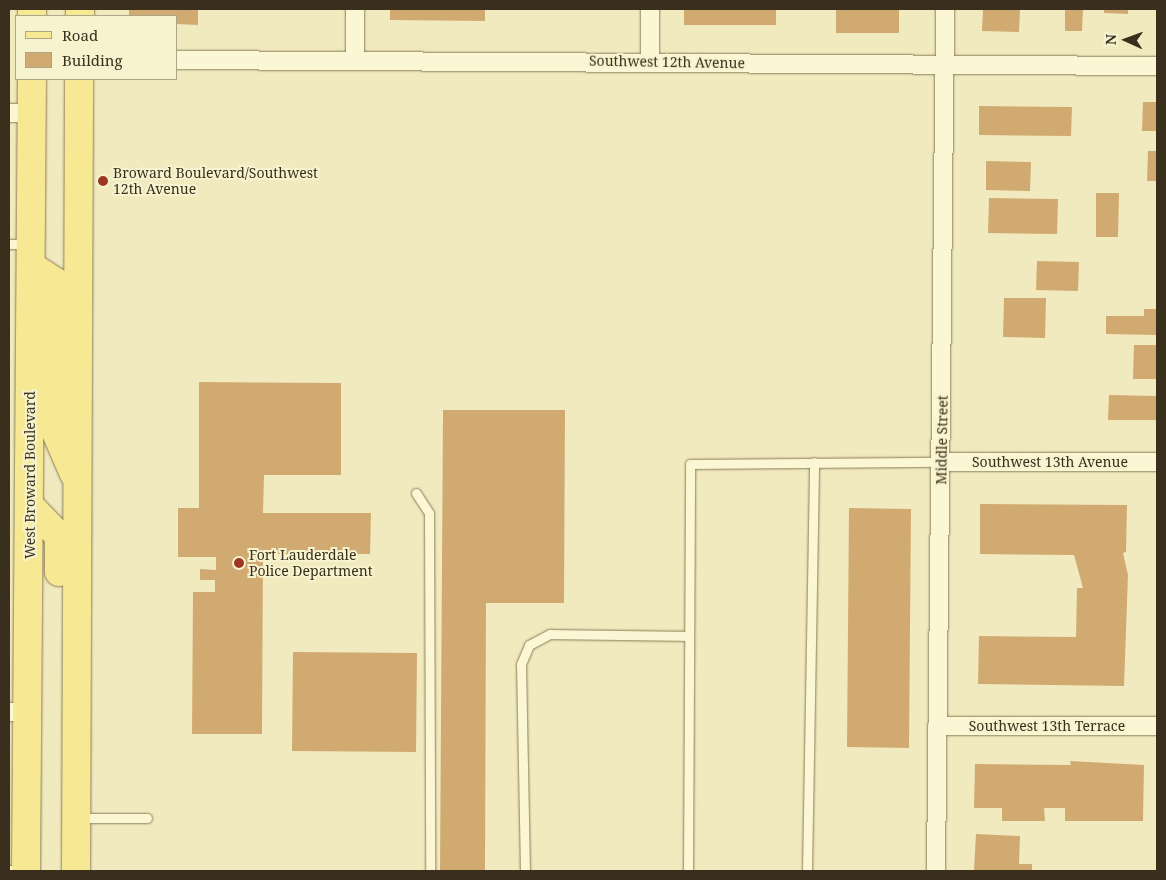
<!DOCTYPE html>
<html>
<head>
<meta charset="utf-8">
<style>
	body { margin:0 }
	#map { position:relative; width:1166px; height:880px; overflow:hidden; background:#f1eabf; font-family:"Noto Serif",serif }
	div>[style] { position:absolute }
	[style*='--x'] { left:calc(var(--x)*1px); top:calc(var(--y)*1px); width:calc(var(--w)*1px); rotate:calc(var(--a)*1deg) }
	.building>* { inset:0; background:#d1aa72 }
	.roads { filter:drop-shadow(0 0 1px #8b7b56) drop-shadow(0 0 1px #8b7b56) }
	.service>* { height:9px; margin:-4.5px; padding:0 4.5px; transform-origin:4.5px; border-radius:4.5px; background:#fbf6d3 }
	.minor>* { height:18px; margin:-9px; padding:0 9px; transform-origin:9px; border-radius:9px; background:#fbf6d3 }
	.primary>* { height:28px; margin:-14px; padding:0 14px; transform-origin:14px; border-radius:14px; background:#f7e994 }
	.dots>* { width:14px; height:14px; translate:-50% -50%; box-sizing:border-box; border:2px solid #f8f3cf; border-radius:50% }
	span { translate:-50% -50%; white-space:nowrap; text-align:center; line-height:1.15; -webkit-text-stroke:4px #f8f3cf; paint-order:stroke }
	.street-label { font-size:14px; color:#392f1c }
	.poi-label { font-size:14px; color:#392f1c }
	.left { translate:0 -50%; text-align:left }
	.frame { position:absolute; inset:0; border:10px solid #392f1c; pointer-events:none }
	.legend { position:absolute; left:15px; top:15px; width:162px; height:65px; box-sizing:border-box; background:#f8f3cf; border:1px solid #aca587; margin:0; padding:6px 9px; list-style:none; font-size:15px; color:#392f1c }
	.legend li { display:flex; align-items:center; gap:10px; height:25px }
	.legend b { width:25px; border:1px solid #aca587 }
	.north { position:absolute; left:1101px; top:15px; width:50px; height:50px; -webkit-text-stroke:4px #f8f3cf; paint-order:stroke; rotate:272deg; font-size:14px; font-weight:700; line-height:20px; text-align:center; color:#392f1c }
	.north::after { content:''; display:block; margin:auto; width:18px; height:22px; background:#392f1c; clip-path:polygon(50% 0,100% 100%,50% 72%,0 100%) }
</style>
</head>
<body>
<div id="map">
	<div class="building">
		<i style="clip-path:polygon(129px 9px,198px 9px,198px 25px,176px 24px,176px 16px,129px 16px)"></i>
		<i style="clip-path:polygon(390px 9px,485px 9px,485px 21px,390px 20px)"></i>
		<i style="clip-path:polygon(684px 9px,776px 9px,776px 25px,684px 25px)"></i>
		<i style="clip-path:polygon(836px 9px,899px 9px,899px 33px,836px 33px)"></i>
		<i style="clip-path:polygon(983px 9px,1020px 9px,1019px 32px,982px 31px)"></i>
		<i style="clip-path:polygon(1065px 9px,1083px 9px,1082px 31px,1065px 31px)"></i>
		<i style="clip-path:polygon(1104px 9px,1128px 9px,1128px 14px,1104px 13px)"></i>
		<i style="clip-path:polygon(1143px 102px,1157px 102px,1157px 131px,1142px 131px)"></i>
		<i style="clip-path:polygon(979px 106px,1072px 107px,1071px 136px,979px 135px)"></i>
		<i style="clip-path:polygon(1148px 151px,1157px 151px,1157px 181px,1147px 181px)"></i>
		<i style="clip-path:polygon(986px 161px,1031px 162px,1030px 191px,986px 190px)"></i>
		<i style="clip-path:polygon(1096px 193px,1119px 193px,1118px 237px,1096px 237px)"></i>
		<i style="clip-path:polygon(989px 198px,1058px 199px,1057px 234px,988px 233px)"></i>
		<i style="clip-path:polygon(1037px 261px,1079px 262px,1078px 291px,1036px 290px)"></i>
		<i style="clip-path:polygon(1004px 298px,1046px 298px,1045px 338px,1003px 337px)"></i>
		<i style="clip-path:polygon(1144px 309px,1157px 309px,1157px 335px,1106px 334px,1106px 316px,1144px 316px)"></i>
		<i style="clip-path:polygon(1134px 345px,1157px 345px,1157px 379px,1133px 379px)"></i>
		<i style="clip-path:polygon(199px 382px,341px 383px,341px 475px,264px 475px,263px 513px,371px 513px,370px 554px,263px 554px,262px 734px,192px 734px,193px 592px,215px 592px,215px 580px,200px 580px,200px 569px,216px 570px,216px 557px,178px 557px,178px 508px,199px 508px)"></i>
		<i style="clip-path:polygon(1109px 395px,1157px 396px,1157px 420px,1108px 420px)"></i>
		<i style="clip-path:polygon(443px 410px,565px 410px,564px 603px,486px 603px,485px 871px,440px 871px)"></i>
		<i style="clip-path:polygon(980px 504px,1127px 505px,1126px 552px,1123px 553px,1128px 575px,1124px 686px,978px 684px,979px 636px,1076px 637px,1077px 588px,1083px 588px,1074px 555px,980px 554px)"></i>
		<i style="clip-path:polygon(849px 508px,911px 509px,909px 748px,847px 747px)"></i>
		<i style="clip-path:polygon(293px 652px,417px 653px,416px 752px,292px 751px)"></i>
		<i style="clip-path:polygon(1070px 761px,1144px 765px,1143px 821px,1065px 821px,1065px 808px,1044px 808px,1045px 821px,1002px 821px,1002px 808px,974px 808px,975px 764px,1071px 765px)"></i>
		<i style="clip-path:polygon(976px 834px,1020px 836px,1019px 864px,1032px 864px,1032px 871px,974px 871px)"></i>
	</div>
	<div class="roads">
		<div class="service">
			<i style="--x:9;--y:244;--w:19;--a:0"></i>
			<i style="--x:416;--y:493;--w:24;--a:57"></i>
			<i style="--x:429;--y:513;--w:358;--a:89.8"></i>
			<i style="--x:78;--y:818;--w:69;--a:0"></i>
			<i style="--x:9;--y:870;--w:15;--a:4"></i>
			<i style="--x:525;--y:871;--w:207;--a:-91.1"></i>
			<i style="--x:521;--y:664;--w:21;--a:-67"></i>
			<i style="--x:529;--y:645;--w:24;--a:-28"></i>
			<i style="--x:550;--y:634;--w:139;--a:0.8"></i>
			<i style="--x:688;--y:871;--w:407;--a:-89.7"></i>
			<i style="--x:690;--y:464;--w:252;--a:-0.5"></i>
			<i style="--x:807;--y:871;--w:409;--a:-89"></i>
		</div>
		<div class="minor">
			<i style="--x:650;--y:9;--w:52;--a:90"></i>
			<i style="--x:355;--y:59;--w:50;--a:-90"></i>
			<i style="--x:176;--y:60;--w:981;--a:0.35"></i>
			<i style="--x:9;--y:113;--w:22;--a:0"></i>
			<i style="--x:942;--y:462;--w:215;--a:0"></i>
			<i style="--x:9;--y:712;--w:20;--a:0"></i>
			<i style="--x:937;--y:726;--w:220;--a:0"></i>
			<i style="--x:936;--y:871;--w:862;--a:-89.4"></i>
		</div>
		<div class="primary">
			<i style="--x:32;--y:16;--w:7;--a:-90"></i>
			<i style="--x:80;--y:16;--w:7;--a:-90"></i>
			<i style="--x:31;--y:266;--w:30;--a:33"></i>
			<i style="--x:56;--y:282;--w:146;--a:90.8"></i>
			<i style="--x:54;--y:428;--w:50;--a:66.5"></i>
			<i style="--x:30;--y:506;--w:42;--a:46"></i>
			<i style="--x:59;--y:536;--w:36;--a:90"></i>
			<i style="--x:26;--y:871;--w:792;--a:-89.57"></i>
			<i style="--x:76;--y:871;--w:792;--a:-89.78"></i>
		</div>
	</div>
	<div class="dots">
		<i style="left:103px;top:181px;background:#9d3622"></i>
		<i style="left:239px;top:563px;background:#9d3622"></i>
	</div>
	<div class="street-label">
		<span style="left:667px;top:62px;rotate:1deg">Southwest 12th Avenue</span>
		<span style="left:942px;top:440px;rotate:-89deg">Middle Street</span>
		<span style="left:1050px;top:462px">Southwest 13th Avenue</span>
		<span style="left:30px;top:475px;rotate:-90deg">West Broward Boulevard</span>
		<span style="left:1047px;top:726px">Southwest 13th Terrace</span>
	</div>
	<div class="poi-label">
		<span class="left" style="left:113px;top:181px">Broward Boulevard/Southwest<br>12th Avenue</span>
		<span class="left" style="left:249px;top:563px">Fort Lauderdale<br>Police Department</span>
	</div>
	<div class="frame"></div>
	<ul class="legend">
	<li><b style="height:6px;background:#f7e994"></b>Road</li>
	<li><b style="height:14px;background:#d1aa72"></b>Building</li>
	</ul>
	<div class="north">N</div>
</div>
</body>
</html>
